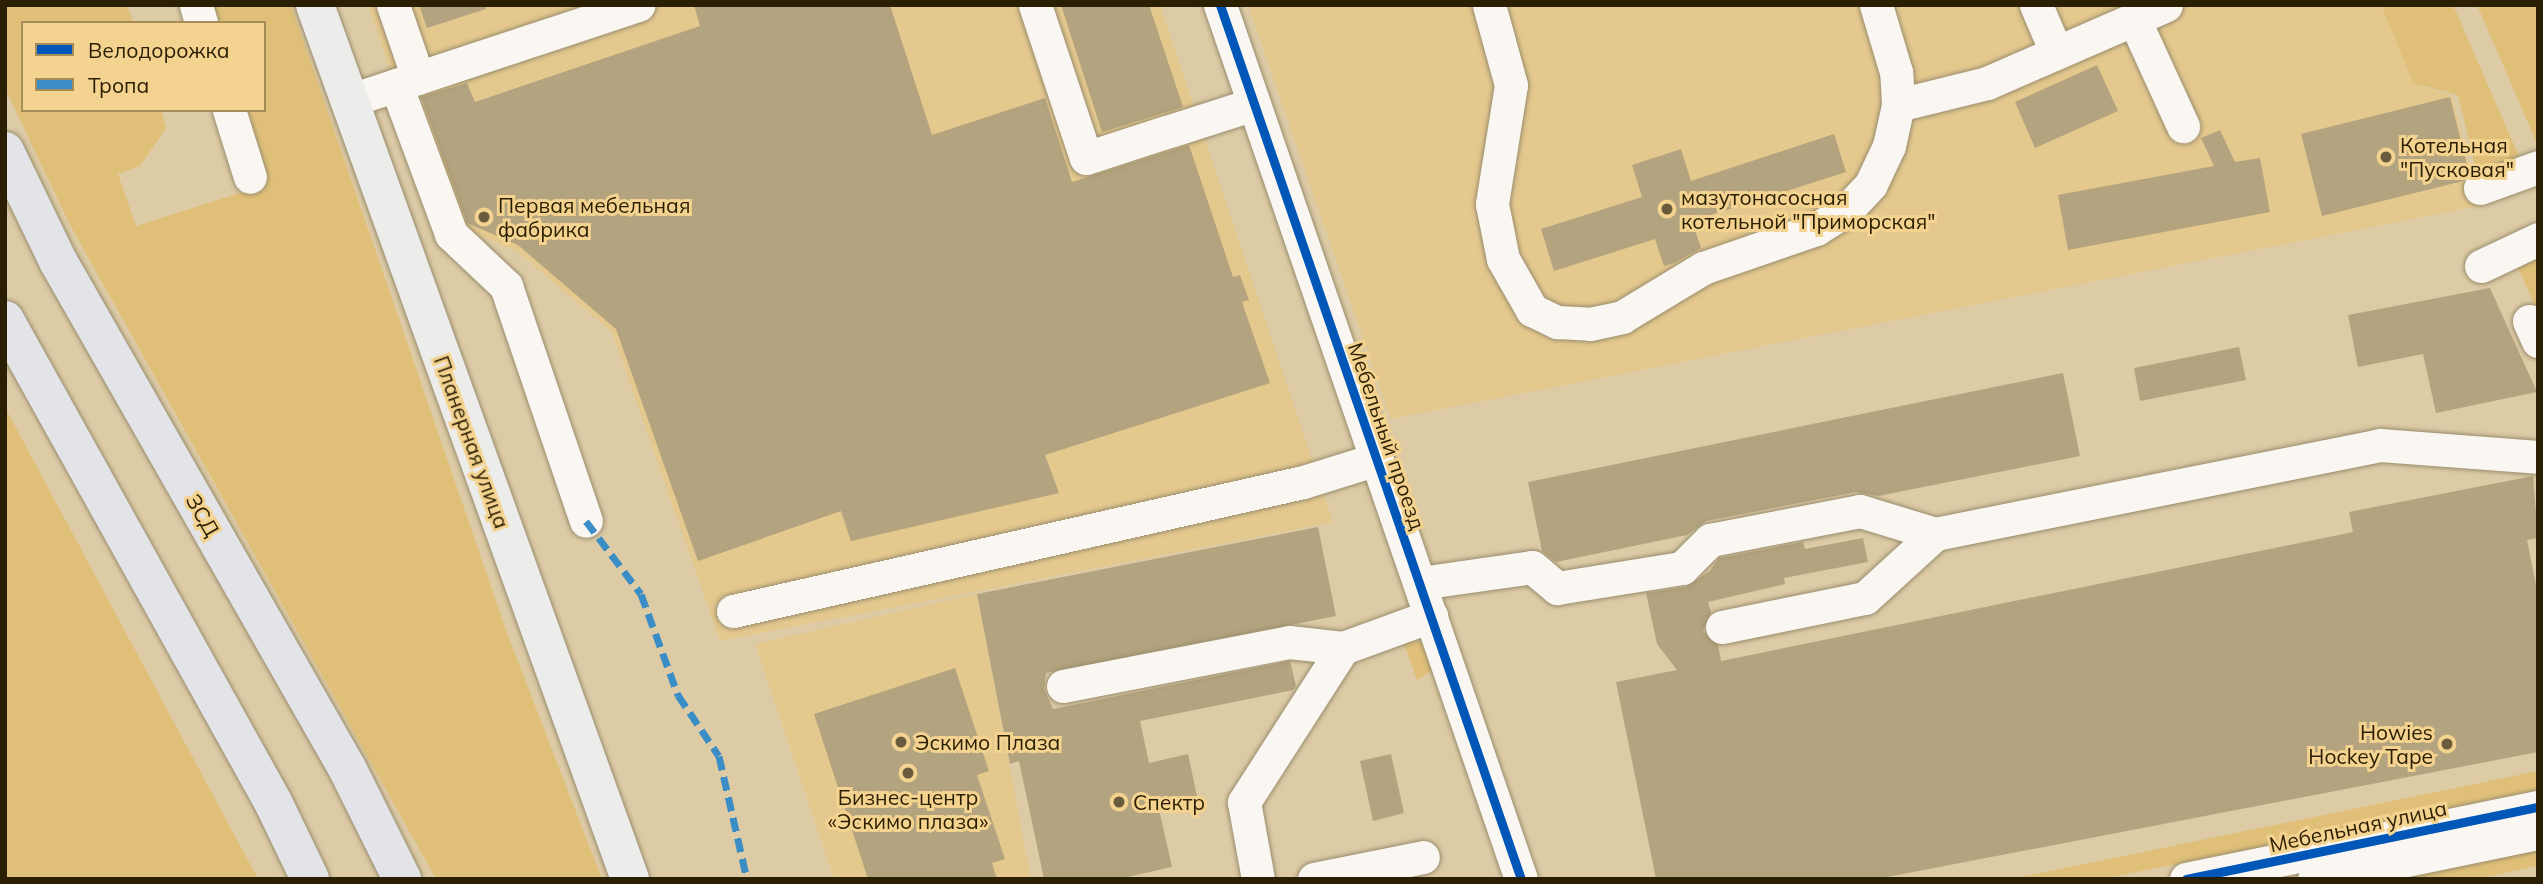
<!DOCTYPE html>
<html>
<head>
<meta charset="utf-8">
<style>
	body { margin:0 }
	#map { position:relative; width:2543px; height:884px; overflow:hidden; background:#ddcba6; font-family:Mulish,sans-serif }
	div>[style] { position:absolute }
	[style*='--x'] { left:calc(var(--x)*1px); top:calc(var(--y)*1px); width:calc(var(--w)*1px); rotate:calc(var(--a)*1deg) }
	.built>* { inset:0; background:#e4c88e }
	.green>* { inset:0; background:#e0c079 }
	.building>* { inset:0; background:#b3a37e }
	.roads { filter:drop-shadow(0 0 2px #9a8d6e) drop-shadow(0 0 2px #9a8d6e) }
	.minor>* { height:33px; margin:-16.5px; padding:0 16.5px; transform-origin:16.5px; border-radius:16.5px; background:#faf7f2 }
	.major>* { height:38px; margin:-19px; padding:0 19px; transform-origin:19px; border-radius:19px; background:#ececeb }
	.highway>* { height:38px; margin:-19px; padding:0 19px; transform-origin:19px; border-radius:19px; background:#e3e4e7 }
	.quiet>* { height:7px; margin-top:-3.5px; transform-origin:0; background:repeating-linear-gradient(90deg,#3b8dc5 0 14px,transparent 0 21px) }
	.cycleway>* { height:9px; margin:-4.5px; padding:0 4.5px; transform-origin:4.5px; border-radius:4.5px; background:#0057b8 }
	.dots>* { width:19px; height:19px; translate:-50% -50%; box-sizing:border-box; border:4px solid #f4d390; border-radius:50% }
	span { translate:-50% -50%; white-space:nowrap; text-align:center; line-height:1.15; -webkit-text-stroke:6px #f4d390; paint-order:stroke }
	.poi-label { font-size:21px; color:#2b1f03 }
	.left { translate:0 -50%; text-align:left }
	.right { translate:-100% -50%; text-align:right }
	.street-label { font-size:21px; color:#2b1f03 }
	.frame { position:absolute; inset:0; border:7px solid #2b1f03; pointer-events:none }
	.legend { position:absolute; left:21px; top:21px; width:245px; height:91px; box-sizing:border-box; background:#f4d390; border:2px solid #a48b58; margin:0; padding:9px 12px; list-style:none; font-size:21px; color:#2b1f03 }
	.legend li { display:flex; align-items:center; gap:14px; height:35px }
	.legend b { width:35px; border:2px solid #a48b58 }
</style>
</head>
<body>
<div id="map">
	<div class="built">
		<i style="clip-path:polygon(368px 5px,1160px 5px,1333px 522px,720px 641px,612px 332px,517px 251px,455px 225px,391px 73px)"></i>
		<i style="clip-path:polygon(1248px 5px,2381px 5px,2413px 83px,2452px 96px,2479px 206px,1391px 419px)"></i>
		<i style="clip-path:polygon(977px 594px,1031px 879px,834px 879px,755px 644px)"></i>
	</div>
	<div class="green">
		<i style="clip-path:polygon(5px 5px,127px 5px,133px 23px,23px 23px,23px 110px,161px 110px,166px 128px,140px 166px,118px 174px,136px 226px,265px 185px,263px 158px,243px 110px,264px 110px,264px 23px,212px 23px,207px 5px,291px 5px,507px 633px,602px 879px,436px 879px,70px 225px,5px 88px)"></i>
		<i style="clip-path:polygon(2381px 5px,2453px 5px,2522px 163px,2478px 178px,2458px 95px,2413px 83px)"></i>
		<i style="clip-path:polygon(2477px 5px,2538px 5px,2538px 146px)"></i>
		<i style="clip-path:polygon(2538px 248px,2538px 312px,2514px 259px)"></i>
		<i style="clip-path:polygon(5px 407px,15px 426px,258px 879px,5px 879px)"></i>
		<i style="clip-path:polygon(1403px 640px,1423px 643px,1432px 670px,1417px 680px)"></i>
		<i style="clip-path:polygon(2538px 771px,2538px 790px,2103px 879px,2011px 879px)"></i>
		<i style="clip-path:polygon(2538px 849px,2538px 866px,2476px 879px,2387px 879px)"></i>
	</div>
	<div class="building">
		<i style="clip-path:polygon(419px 5px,485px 5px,486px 9px,427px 28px)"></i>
		<i style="clip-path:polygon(694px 5px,890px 5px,932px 135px,1045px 98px,1072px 182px,1189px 145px,1233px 277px,1240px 275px,1249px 300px,1242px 302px,1270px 383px,1045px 455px,1059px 493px,851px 541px,841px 511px,698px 561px,616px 329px,518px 245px,467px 223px,421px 97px,467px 83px,475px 102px,700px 26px)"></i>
		<i style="clip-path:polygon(1061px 5px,1149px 5px,1183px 107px,1102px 132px)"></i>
		<i style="clip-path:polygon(2097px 65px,2118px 111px,2035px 148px,2015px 102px)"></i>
		<i style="clip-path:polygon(2450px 97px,2469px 173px,2463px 181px,2322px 216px,2301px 134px)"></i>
		<i style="clip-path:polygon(2220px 130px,2235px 162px,2260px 158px,2270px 212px,2068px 250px,2058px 195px,2214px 166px,2201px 138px)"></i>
		<i style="clip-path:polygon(1834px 134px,1846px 172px,1692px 221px,1701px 248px,1674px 263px,1664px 266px,1655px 239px,1554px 271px,1541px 229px,1642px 197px,1632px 165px,1681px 149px,1691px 181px)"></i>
		<i style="clip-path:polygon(2490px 288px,2537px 392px,2436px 413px,2423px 354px,2358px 367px,2348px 315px)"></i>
		<i style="clip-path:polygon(2239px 347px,2246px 380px,2140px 401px,2134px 368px)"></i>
		<i style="clip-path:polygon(2063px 373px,2080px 456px,1878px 496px,1856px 492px,1706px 521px,1687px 535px,1556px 562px,1542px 551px,1528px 482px)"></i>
		<i style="clip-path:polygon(2533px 476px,2538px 538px,2527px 540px,2538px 595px,2538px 752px,1877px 879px,1656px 879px,1616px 682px,1677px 670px,1657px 644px,1646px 593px,1686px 587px,1710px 571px,1719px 558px,1803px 542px,1805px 549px,1863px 538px,1868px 562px,1784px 578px,1785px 584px,1708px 602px,1711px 612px,1703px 631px,1718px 645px,1721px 661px,2353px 532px,2349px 512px)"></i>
		<i style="clip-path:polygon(1318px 527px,1336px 616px,1046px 673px,1044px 689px,1053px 709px,1290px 661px,1296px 686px,1293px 690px,1140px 721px,1149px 763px,1188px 754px,1198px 801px,1159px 809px,1172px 867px,1118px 879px,1044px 879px,1019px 761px,1010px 764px,977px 594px)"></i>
		<i style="clip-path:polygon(955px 668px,989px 771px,977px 775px,1005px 859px,992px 863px,997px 879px,868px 879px,814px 714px)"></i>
		<i style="clip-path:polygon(1391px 754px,1404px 813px,1373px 821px,1360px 761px)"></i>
	</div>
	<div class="roads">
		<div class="minor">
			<i style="--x:196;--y:5;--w:19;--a:74"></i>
			<i style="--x:393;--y:5;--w:77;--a:71.1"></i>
			<i style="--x:1035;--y:5;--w:161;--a:71.6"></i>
			<i style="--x:1086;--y:158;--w:84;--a:-18"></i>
			<i style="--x:1220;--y:5;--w:924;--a:71"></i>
			<i style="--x:1489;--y:5;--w:83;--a:74.6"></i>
			<i style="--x:1511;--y:85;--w:121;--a:99.1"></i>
			<i style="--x:1492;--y:204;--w:56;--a:78.7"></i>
			<i style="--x:1503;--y:259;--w:59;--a:60.4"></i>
			<i style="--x:1532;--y:310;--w:28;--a:26"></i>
			<i style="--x:1557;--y:322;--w:33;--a:3"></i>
			<i style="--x:1590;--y:324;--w:33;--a:-12"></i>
			<i style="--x:1622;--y:317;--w:95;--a:-31.2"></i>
			<i style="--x:1703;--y:268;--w:120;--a:-19"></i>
			<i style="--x:1816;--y:229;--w:36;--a:-32"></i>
			<i style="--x:1847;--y:210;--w:35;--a:-47"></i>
			<i style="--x:1871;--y:184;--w:42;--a:-64.7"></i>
			<i style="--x:1889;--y:146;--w:42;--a:-77.6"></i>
			<i style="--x:1898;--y:105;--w:33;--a:-93"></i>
			<i style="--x:1896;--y:72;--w:70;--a:-106.6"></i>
			<i style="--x:2036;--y:5;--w:51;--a:66.9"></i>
			<i style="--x:2134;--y:19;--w:118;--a:65.4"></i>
			<i style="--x:396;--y:85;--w:159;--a:69.7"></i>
			<i style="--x:451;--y:234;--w:76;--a:43.4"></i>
			<i style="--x:506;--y:286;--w:248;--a:71.2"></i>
			<i style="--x:348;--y:101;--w:306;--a:-18.3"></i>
			<i style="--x:1898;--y:105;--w:92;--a:-13.9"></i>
			<i style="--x:1987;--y:83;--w:195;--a:-23.5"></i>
			<i style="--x:229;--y:110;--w:70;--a:72.6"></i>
			<i style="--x:1170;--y:131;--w:88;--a:-17.8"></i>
			<i style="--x:2480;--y:188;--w:62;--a:-19.9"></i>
			<i style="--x:2481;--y:266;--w:63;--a:-25.3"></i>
			<i style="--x:2529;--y:321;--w:22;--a:66"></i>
			<i style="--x:1420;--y:583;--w:113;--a:-8.1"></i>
			<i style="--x:1532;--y:567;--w:33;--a:40"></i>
			<i style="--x:1557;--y:588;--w:127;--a:-9.1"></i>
			<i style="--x:1682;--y:568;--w:40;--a:-45"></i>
			<i style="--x:1710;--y:540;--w:153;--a:-10.9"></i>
			<i style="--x:1860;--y:511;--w:78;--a:17"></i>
			<i style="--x:1935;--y:534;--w:454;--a:-11.3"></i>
			<i style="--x:2380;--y:445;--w:158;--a:4.3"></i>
			<i style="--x:733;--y:611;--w:584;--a:-12.75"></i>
			<i style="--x:1303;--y:482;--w:77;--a:-17.3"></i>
			<i style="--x:1722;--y:627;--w:146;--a:-11.5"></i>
			<i style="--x:1865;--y:598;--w:95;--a:-42.4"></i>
			<i style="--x:1063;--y:686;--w:230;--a:-11"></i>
			<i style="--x:1289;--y:642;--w:54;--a:6.3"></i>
			<i style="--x:1343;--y:648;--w:94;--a:-20"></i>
			<i style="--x:1258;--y:879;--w:78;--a:-100.3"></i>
			<i style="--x:1244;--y:802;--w:183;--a:-57.3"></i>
			<i style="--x:1314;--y:879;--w:111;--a:-11.4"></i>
			<i style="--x:2186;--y:879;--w:359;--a:-11.6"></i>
			<i style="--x:2314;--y:879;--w:229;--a:-11.6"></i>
		</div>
		<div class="major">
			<i style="--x:315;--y:5;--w:929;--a:70.18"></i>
		</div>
		<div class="highway">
			<i style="--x:5;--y:151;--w:122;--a:64.3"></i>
			<i style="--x:58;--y:261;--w:584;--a:60.32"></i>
			<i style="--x:347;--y:768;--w:124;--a:63.6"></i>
			<i style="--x:5;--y:320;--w:551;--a:60.93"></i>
			<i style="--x:273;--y:802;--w:85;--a:64.3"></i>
		</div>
	</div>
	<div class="quiet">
		<i style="--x:586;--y:521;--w:91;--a:53"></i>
		<i style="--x:641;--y:594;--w:108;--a:69.9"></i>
		<i style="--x:678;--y:695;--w:73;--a:56.1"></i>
		<i style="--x:719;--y:756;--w:126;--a:77.2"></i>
	</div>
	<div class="cycleway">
		<i style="--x:1220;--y:5;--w:924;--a:71"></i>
		<i style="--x:2186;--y:879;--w:359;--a:-11.6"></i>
	</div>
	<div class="dots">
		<i style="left:2386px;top:157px;background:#695b3c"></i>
		<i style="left:1667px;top:209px;background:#695b3c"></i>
		<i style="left:484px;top:217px;background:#695b3c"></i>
		<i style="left:901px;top:742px;background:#695b3c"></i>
		<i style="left:2447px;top:744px;background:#695b3c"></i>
		<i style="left:908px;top:773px;background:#695b3c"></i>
		<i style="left:1119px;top:802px;background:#695b3c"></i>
	</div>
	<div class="poi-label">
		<span class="left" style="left:2400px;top:157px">Котельная<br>"Пусковая"</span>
		<span class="left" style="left:1681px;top:209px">мазутонасосная<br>котельной "Приморская"</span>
		<span class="left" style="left:498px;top:217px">Первая мебельная<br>фабрика</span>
		<span class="right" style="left:2433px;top:744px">Howies<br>Hockey Tape</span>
		<span class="left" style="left:915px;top:742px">Эскимо Плаза</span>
		<span style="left:908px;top:809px">Бизнес-центр<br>«Эскимо плаза»</span>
		<span class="left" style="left:1133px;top:802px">Спектр</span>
	</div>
	<div class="street-label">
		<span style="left:1387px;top:436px;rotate:71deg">Мебельный проезд</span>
		<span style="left:472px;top:442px;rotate:70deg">Планерная улица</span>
		<span style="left:203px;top:515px;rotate:60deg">ЗСД</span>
		<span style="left:2358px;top:826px;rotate:-12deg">Мебельная улица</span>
	</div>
	<div class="frame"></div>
	<ul class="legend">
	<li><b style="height:9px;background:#0057b8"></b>Велодорожка</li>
	<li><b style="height:9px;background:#3b8dc5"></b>Тропа</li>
	</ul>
</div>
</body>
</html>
